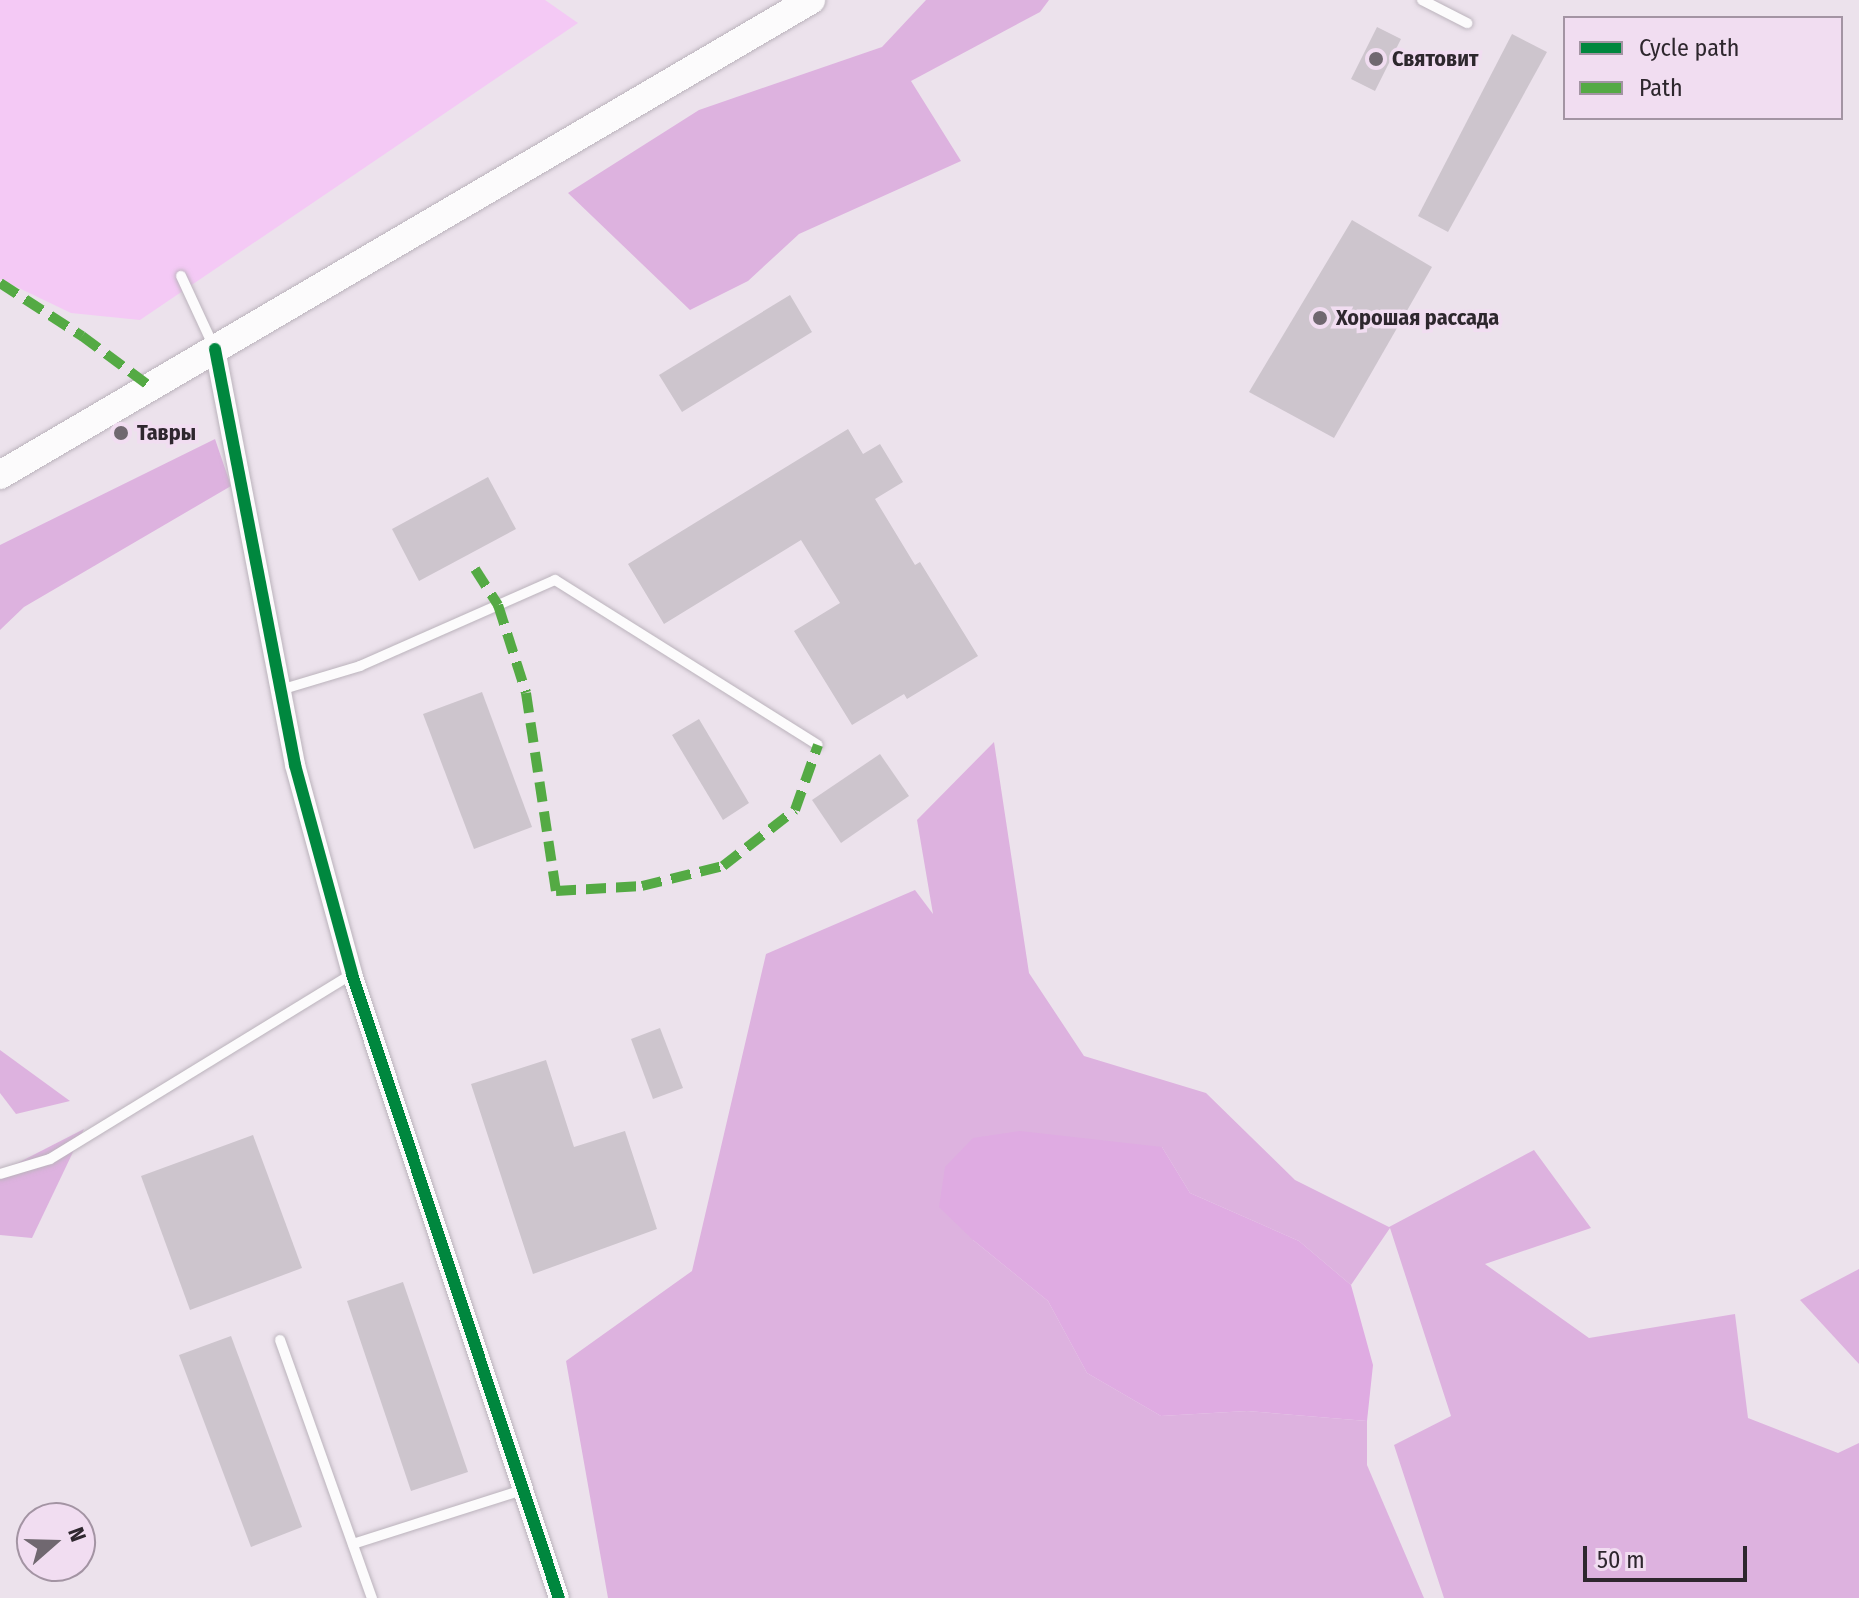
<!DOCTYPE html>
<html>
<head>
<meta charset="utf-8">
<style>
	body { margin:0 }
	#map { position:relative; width:1859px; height:1598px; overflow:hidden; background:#ece2ec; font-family:"Fira Sans Condensed",sans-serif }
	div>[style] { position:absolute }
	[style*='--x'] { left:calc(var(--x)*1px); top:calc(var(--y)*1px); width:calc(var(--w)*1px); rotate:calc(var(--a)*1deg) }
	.green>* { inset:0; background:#f4c9f5 }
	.forest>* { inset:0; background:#ddb2df }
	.water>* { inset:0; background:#dfabe2 }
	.building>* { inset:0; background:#cdc5cd }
	.roads { filter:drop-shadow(0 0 2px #bbb3bc) drop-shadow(0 0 2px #bbb3bc) }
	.service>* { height:10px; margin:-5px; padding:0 5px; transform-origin:5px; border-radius:5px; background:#fcfbfc }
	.minor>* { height:20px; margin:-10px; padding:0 10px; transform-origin:10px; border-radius:10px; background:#fcfbfc }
	.secondary>* { height:28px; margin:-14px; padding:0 14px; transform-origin:14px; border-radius:14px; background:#fcfbfc }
	.quiet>* { height:10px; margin-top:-5px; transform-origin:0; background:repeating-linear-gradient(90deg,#54aa44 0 20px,transparent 0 30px) }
	.cycleway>* { height:12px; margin:-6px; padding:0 6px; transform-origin:6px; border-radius:6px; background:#00873e }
	.dots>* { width:22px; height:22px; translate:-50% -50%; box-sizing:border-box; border:4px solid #f1ddf1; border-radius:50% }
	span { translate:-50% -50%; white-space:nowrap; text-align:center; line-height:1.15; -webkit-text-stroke:7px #f1ddf1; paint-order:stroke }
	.poi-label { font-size:22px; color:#2e272e; font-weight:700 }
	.left { translate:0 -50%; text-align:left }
	.legend { position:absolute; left:1563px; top:16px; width:280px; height:104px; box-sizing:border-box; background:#f1ddf1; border:2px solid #a394a3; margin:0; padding:10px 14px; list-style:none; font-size:24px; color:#2e272e }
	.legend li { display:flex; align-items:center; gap:16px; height:40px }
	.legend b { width:40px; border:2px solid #a394a3 }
	.north { position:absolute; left:16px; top:1502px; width:80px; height:80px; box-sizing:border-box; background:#f1ddf1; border:2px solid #a394a3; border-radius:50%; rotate:70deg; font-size:22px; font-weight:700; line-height:32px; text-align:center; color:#2e272e }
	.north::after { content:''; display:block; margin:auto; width:28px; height:36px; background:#706870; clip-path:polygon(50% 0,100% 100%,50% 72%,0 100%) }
	.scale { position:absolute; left:1583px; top:1546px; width:164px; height:36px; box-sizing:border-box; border:4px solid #2e272e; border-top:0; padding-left:10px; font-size:24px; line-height:28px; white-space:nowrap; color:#2e272e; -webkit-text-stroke:6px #f1ddf1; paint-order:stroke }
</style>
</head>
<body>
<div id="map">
	<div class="green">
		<i style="clip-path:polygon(0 0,545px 0,578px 23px,140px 320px,71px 313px,0 279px)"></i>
	</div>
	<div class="forest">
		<i style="clip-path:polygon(926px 0,1049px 0,1040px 12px,911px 81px,961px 161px,799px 234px,748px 281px,690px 310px,568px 193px,699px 110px,882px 47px)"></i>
		<i style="clip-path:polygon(215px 439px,231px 486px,24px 607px,0 630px,0 545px)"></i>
		<i style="clip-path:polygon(994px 742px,1029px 973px,1084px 1056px,1206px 1093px,1295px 1180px,1389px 1227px,1534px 1150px,1591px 1228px,1485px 1264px,1589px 1338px,1735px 1314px,1748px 1418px,1838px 1453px,1859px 1443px,1859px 1598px,1444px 1598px,1394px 1445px,1451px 1416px,1390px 1228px,1351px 1285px,1299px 1241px,1190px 1193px,1162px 1147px,973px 1240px,1048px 1301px,1087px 1373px,1161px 1416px,1247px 1411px,1367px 1421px,1367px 1465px,1424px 1598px,608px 1598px,566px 1361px,692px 1271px,766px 954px,915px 890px,933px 914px,917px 820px)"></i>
		<i style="clip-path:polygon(0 1050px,70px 1101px,16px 1114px,0 1093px)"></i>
		<i style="clip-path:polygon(84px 1129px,32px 1238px,0 1235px,0 1172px)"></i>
		<i style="clip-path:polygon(1859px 1269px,1859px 1364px,1800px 1300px)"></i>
	</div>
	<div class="water">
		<i style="clip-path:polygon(1020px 1131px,1162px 1147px,1190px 1193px,1299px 1241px,1351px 1285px,1373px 1365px,1367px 1421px,1247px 1411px,1161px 1416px,1087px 1373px,1048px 1301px,973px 1240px,939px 1207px,945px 1167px,973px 1138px)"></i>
	</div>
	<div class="building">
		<i style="clip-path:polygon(1377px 27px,1401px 39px,1375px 91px,1351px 79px)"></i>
		<i style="clip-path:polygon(1512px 34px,1547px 52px,1448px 232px,1418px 216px)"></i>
		<i style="clip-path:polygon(1352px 220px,1432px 267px,1334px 438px,1249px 392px)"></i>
		<i style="clip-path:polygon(790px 295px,812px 332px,682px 412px,659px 375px)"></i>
		<i style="clip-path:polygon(848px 429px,863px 454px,880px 444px,903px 482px,875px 499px,915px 565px,920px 562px,978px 656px,907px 699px,904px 694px,852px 725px,794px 631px,840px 603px,801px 540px,664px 624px,628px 564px)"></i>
		<i style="clip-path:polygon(488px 477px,516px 529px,419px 581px,392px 529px)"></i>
		<i style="clip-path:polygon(482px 692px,532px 827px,474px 849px,423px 714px)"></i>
		<i style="clip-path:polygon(699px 719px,749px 803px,723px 820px,672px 735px)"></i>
		<i style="clip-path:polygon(880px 754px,909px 796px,841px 843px,812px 800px)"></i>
		<i style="clip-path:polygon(660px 1028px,683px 1088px,653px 1099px,631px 1039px)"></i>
		<i style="clip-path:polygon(546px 1060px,574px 1147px,625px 1131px,657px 1229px,533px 1274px,471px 1084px)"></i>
		<i style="clip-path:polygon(253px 1135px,302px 1268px,190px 1310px,141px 1176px)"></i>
		<i style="clip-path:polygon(403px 1282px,468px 1472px,411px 1491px,347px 1301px)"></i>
		<i style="clip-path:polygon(231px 1336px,302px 1527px,251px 1547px,179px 1355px)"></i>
	</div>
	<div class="roads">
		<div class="service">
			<i style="--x:1422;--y:0;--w:51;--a:27.1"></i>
			<i style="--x:181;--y:276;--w:78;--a:65.1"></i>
			<i style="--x:280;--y:690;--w:84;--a:-16.7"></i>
			<i style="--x:360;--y:666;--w:213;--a:-23.8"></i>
			<i style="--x:555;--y:580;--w:310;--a:32.1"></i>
			<i style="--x:0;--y:1174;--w:52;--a:-16.7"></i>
			<i style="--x:50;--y:1159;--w:354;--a:-31.5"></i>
			<i style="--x:280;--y:1340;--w:274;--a:70.4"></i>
			<i style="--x:353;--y:1544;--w:181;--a:-17.7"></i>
		</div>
		<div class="minor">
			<i style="--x:215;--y:349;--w:424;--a:79.1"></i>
			<i style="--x:295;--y:765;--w:217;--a:74.7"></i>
			<i style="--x:352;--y:974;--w:657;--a:71.65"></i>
		</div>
		<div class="secondary">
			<i style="--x:0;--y:475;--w:940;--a:-30.36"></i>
		</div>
	</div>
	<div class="quiet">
		<i style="--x:0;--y:283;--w:98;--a:32.9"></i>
		<i style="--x:82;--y:336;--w:86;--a:36.5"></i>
		<i style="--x:475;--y:569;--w:43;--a:57.4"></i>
		<i style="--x:498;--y:605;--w:92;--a:72.3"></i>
		<i style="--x:526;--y:693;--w:200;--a:81.4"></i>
		<i style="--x:556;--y:891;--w:86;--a:-3.3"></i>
		<i style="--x:642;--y:886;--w:83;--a:-13.9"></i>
		<i style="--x:723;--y:866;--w:91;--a:-37.9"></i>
		<i style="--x:795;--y:810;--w:69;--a:-70.5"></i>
	</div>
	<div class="cycleway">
		<i style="--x:215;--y:349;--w:424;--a:79.1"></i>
		<i style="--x:295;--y:765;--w:217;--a:74.7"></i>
		<i style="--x:352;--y:974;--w:657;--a:71.65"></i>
	</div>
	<div class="dots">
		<i style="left:1376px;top:59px;background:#706870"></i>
		<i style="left:1320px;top:318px;background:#706870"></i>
		<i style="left:121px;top:433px;background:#706870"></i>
	</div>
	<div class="poi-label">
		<span class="left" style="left:1392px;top:59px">Святовит</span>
		<span class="left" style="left:1336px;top:318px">Хорошая рассада</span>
		<span class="left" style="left:137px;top:433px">Тавры</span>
	</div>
	<ul class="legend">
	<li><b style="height:10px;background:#00873e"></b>Cycle path</li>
	<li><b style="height:10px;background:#54aa44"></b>Path</li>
	</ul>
	<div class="north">N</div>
	<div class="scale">50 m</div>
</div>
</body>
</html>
